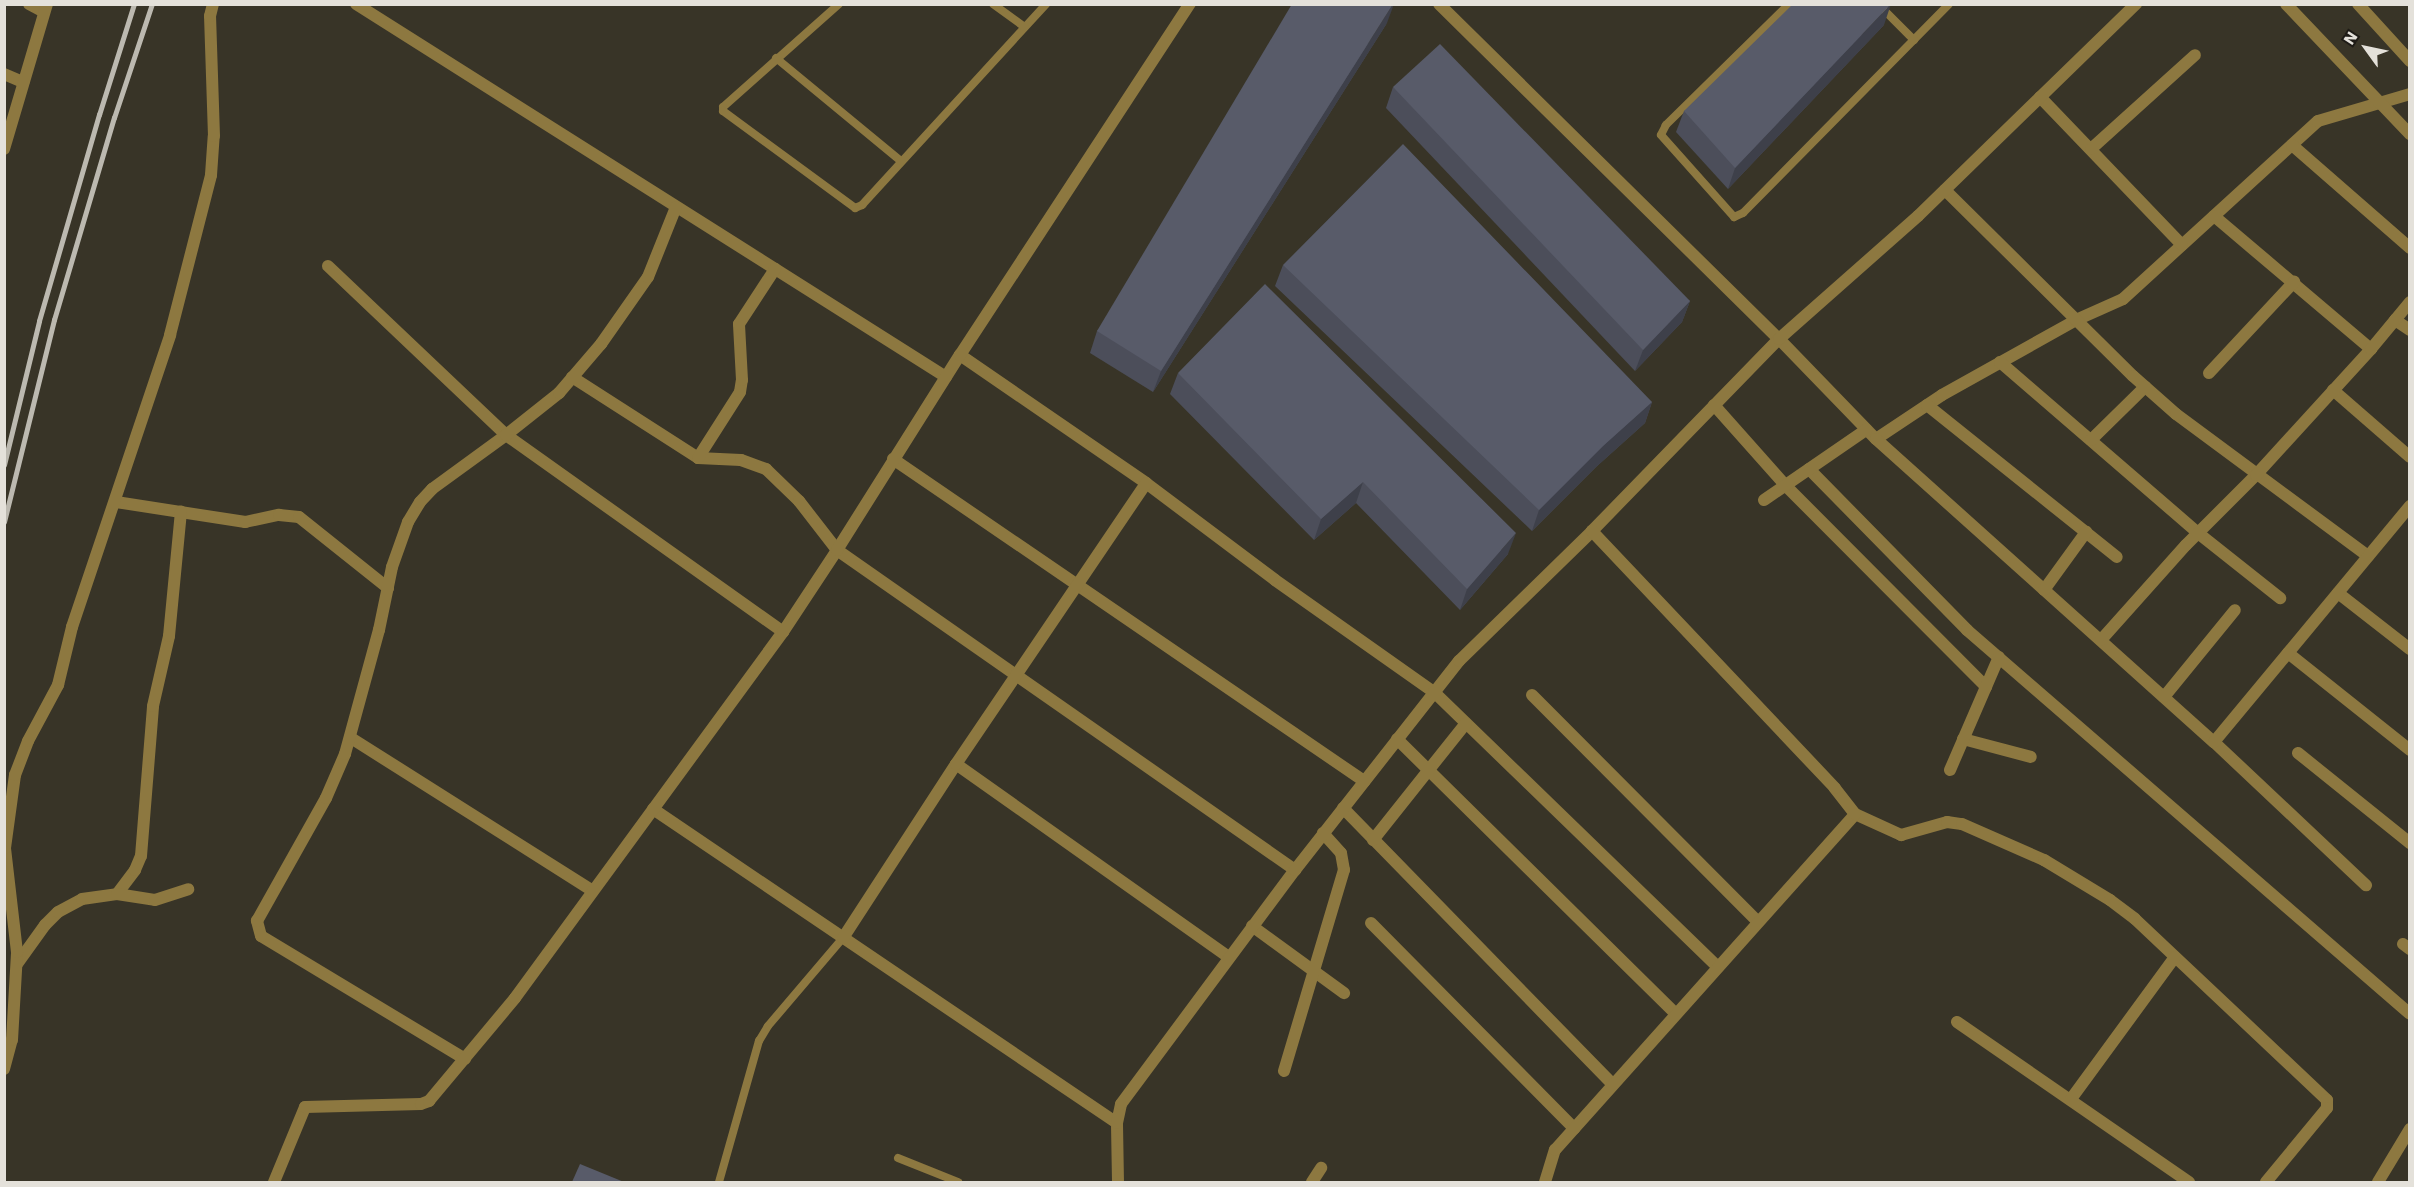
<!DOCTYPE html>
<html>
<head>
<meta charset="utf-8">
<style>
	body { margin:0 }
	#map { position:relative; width:2414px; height:1187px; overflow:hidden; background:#383427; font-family:"Work Sans",sans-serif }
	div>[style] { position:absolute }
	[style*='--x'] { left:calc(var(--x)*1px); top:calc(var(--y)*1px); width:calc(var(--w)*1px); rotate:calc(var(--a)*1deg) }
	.service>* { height:8px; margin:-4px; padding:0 4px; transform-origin:4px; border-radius:4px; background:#8d7840 }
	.minor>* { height:12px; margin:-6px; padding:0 6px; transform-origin:6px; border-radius:6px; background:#8d7840 }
	.rail>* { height:4.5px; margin:-2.25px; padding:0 2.25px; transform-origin:2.25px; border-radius:2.25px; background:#bcb9b0 }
	.wall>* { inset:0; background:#4c4e5a }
	.shaded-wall>* { inset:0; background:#3e404a }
	.building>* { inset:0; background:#585b69 }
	span { translate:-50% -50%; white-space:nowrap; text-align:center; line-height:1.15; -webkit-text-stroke:4.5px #1e1b16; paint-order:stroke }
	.frame { position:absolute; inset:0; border:6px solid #e4e1da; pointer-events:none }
	.north { position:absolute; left:2336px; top:18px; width:60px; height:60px; -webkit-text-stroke:4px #1e1b16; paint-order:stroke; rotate:303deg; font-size:16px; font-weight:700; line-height:24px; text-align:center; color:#e4e1da }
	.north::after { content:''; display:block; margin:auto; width:21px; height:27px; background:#e4e1da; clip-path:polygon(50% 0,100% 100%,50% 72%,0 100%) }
</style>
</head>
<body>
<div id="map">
	<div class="service">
		<i style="--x:839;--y:4;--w:155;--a:138.4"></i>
		<i style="--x:723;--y:107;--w:4;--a:90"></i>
		<i style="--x:723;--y:111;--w:164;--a:36.3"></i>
		<i style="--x:855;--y:208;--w:8;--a:-23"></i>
		<i style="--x:862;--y:205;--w:273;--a:-47.5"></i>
		<i style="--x:993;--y:4;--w:39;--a:36"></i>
		<i style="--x:1789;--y:4;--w:173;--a:135.5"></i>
		<i style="--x:1666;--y:125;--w:11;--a:117"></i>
		<i style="--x:1661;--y:135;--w:110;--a:48.3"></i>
		<i style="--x:1734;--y:217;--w:10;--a:-24"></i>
		<i style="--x:1743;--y:213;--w:293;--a:-45.4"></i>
		<i style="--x:1878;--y:4;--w:51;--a:45"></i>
		<i style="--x:776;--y:58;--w:162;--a:39.5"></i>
		<i style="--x:898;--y:1158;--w:65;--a:21.8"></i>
		<i style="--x:719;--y:1182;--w:147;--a:-74.2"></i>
		<i style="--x:759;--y:1041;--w:17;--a:-59"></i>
		<i style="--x:768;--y:1026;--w:116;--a:-49.6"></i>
	</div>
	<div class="minor">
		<i style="--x:29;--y:4;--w:17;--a:28"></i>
		<i style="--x:356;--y:4;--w:698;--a:32.3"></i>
		<i style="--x:1439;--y:4;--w:477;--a:44.6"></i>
		<i style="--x:1779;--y:339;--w:139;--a:45.9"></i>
		<i style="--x:1876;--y:439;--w:79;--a:-33.7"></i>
		<i style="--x:1942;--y:395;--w:154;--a:-29.2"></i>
		<i style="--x:2076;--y:320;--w:51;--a:-24.1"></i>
		<i style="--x:2123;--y:299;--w:264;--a:-42.4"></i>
		<i style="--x:2318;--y:121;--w:96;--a:-16.4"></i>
		<i style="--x:2286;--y:4;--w:180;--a:46.4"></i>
		<i style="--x:2358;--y:4;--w:77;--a:47.6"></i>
		<i style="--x:4;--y:74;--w:21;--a:23"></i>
		<i style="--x:2040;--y:97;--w:205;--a:46.2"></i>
		<i style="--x:2292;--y:145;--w:157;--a:41.1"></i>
		<i style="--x:4;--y:149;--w:151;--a:-73.5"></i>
		<i style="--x:2091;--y:149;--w:140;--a:-42.1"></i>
		<i style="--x:1945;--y:190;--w:264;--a:44.7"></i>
		<i style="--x:2133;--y:376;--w:57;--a:41.5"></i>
		<i style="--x:2176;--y:414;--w:239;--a:36.5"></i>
		<i style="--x:2214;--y:216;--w:206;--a:40.3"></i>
		<i style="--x:328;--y:266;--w:245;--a:43.5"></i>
		<i style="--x:506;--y:435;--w:340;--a:35.4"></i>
		<i style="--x:2395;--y:320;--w:18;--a:34"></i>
		<i style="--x:960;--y:355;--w:226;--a:34.5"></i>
		<i style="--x:1146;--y:483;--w:161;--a:36.9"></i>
		<i style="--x:1275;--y:580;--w:194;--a:35.2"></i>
		<i style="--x:1434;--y:692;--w:395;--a:44.1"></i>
		<i style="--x:2000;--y:362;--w:262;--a:40.8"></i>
		<i style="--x:2198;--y:533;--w:105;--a:38.4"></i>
		<i style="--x:2209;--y:373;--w:125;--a:-47"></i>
		<i style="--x:572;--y:377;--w:150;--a:32.7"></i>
		<i style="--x:698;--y:458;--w:43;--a:2.7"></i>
		<i style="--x:741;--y:460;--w:27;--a:20"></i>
		<i style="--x:766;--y:469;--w:46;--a:44.1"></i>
		<i style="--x:799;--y:501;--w:62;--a:52.2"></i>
		<i style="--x:837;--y:550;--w:559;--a:34.94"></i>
		<i style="--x:2333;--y:390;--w:102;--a:41"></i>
		<i style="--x:1714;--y:405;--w:107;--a:48.4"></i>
		<i style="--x:1785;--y:485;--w:285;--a:45.1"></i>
		<i style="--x:1927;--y:405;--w:243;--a:38.7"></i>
		<i style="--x:1876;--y:439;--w:454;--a:41.9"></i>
		<i style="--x:2214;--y:742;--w:209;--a:43.3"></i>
		<i style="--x:2091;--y:440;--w:76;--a:-44.5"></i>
		<i style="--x:698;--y:458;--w:78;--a:-57.5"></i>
		<i style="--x:740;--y:392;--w:12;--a:-81"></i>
		<i style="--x:742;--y:380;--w:56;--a:-93.1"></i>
		<i style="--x:739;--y:324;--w:66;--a:-56.8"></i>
		<i style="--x:893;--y:459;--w:571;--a:34.36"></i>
		<i style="--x:1809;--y:469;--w:226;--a:45.5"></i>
		<i style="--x:1967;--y:630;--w:586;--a:40.92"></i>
		<i style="--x:1764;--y:500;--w:124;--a:-34.5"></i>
		<i style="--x:116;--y:502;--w:131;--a:8.8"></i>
		<i style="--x:245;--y:522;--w:35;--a:-12"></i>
		<i style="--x:279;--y:515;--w:20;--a:6"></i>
		<i style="--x:299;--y:517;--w:114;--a:38.6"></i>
		<i style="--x:2044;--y:590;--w:72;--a:-54.1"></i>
		<i style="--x:2338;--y:593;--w:91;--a:37.9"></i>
		<i style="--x:2101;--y:640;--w:127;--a:-48.2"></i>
		<i style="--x:2186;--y:545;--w:99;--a:-45"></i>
		<i style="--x:2256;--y:475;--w:171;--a:-47.6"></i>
		<i style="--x:2371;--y:349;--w:61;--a:-50.3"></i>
		<i style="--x:2288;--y:653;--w:156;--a:38.5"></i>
		<i style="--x:1532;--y:695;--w:320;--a:45.1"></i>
		<i style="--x:2164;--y:697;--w:112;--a:-50.8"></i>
		<i style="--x:351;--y:738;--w:286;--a:32.3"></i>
		<i style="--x:1397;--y:739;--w:390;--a:44.6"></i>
		<i style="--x:1963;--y:739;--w:70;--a:14.8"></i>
		<i style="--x:2214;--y:742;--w:307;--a:-50.3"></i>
		<i style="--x:2298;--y:753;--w:144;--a:38.8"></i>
		<i style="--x:956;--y:764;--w:334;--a:35.3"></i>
		<i style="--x:1950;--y:770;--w:123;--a:-66.6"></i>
		<i style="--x:1343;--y:808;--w:385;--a:45.7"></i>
		<i style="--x:653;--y:809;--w:560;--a:34.09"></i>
		<i style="--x:1855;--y:814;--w:51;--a:24.5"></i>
		<i style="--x:1901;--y:835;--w:48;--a:-15.8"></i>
		<i style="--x:1947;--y:822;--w:15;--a:8"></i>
		<i style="--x:1962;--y:824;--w:90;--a:23.7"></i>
		<i style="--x:2044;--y:860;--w:77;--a:31.2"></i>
		<i style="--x:2110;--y:900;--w:31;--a:37"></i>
		<i style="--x:2135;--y:919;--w:264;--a:43.3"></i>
		<i style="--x:2327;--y:1100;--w:8;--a:90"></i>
		<i style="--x:2327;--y:1108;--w:96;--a:129.5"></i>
		<i style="--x:1373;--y:840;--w:149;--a:-51.5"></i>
		<i style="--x:117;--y:894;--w:30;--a:-53"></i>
		<i style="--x:135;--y:870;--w:15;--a:-67"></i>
		<i style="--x:141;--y:856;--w:150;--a:-85.4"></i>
		<i style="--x:153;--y:706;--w:72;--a:-77.1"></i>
		<i style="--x:169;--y:636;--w:125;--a:-84.5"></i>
		<i style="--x:1371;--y:923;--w:289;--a:45.3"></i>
		<i style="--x:1252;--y:926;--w:114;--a:36.1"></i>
		<i style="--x:843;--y:938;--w:207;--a:-57"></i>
		<i style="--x:956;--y:764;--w:339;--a:-55.9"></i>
		<i style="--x:2403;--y:944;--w:9;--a:36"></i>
		<i style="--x:17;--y:964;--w:48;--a:-54.3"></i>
		<i style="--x:45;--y:925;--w:18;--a:-45"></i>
		<i style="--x:58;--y:912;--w:27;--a:-28"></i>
		<i style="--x:82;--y:899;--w:35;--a:-8"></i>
		<i style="--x:117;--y:894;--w:38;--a:9"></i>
		<i style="--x:155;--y:900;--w:35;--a:-18"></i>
		<i style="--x:1957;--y:1022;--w:282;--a:34.6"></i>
		<i style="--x:465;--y:1059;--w:238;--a:-148.9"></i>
		<i style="--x:261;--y:936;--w:16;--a:-105"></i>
		<i style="--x:257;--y:921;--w:141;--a:-60.7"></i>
		<i style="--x:326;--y:798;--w:48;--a:-66.6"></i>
		<i style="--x:345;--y:754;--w:129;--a:-74.7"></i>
		<i style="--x:379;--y:630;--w:64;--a:-78.3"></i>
		<i style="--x:392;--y:567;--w:48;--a:-70.4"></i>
		<i style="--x:408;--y:522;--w:23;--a:-59"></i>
		<i style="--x:420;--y:502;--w:18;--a:-47"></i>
		<i style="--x:432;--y:489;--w:92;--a:-36.1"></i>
		<i style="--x:506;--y:435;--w:68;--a:-38.4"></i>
		<i style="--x:559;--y:393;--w:65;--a:-49.4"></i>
		<i style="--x:601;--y:344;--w:82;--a:-55"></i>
		<i style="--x:648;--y:277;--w:75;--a:-68.2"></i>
		<i style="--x:4;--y:1069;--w:30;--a:-75"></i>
		<i style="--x:12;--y:1040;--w:88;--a:-86.7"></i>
		<i style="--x:17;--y:952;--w:105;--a:-96.6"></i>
		<i style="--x:5;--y:848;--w:74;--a:-82.2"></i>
		<i style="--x:15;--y:775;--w:36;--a:-69"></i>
		<i style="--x:28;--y:741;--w:64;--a:-61.8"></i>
		<i style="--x:58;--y:685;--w:60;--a:-76.4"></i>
		<i style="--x:72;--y:627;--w:308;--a:-71.4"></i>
		<i style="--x:170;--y:335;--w:165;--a:-75.6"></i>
		<i style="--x:211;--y:175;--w:39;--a:-86"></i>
		<i style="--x:214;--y:136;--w:120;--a:-91.9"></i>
		<i style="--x:210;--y:16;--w:12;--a:-76"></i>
		<i style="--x:1284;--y:1071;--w:210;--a:-73.4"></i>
		<i style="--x:1344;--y:870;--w:17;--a:-100"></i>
		<i style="--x:1341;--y:853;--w:27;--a:-132"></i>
		<i style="--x:2071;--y:1099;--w:176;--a:-53.8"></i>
		<i style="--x:274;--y:1182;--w:81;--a:-67.5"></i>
		<i style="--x:305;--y:1107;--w:116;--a:-1.5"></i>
		<i style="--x:421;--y:1104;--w:9;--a:-21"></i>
		<i style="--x:429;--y:1101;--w:134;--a:-50.1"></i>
		<i style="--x:515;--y:998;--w:454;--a:-53.8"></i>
		<i style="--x:783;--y:632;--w:98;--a:-56.6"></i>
		<i style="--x:837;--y:550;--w:231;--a:-57.8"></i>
		<i style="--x:960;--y:355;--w:420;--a:-56.8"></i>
		<i style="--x:1118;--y:1182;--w:59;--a:-91"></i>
		<i style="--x:1117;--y:1123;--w:19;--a:-78"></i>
		<i style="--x:1121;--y:1104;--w:292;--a:-53.4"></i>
		<i style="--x:1295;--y:870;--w:266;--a:-51.9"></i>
		<i style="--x:1459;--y:661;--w:186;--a:-44.3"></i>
		<i style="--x:1592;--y:531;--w:268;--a:-45.8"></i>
		<i style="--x:1779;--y:339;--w:186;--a:-41.5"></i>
		<i style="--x:1918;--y:216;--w:304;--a:-44.2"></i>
		<i style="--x:1312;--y:1182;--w:17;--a:-57"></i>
		<i style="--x:1545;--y:1182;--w:34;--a:-73"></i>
		<i style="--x:1555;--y:1150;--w:450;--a:-48.2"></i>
		<i style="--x:1855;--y:814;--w:33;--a:-128"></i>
		<i style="--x:1835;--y:788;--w:354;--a:-133.4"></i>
		<i style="--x:2378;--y:1182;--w:62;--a:-58.9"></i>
	</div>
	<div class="rail">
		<i style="--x:4;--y:465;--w:148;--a:-76.3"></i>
		<i style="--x:39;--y:321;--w:215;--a:-73.8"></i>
		<i style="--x:99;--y:115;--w:116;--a:-72.5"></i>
		<i style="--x:4;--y:522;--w:208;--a:-76.1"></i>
		<i style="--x:54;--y:320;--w:211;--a:-73.5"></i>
		<i style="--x:114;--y:118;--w:120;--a:-71.6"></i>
	</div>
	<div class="wall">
		<i style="clip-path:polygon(1387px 23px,1153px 392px,1090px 353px,1097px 331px)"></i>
		<i style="clip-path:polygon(1884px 25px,1728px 189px,1676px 132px,1684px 111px)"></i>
		<i style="clip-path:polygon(1393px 87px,1690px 301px,1682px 322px,1635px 371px,1386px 108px)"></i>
		<i style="clip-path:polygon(1283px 265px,1652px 402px,1645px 423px,1596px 467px,1532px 531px,1275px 286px)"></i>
		<i style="clip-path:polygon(1178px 373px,1508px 554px,1460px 610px,1356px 503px,1314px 540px,1170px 394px)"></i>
	</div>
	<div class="shaded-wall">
		<i style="clip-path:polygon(1393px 4px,1394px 4px,1387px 23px,1153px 392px,1161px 371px)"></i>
		<i style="clip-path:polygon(1891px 4px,1884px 25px,1728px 189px,1735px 168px)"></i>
		<i style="clip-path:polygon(1690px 301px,1682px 322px,1635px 371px,1643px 350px)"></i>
		<i style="clip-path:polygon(1652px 402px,1645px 423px,1596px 467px,1532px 531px,1539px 510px,1603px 446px)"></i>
		<i style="clip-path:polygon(1363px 482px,1356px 503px,1314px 540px,1321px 519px)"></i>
		<i style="clip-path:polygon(1516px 533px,1508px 554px,1460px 610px,1467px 589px)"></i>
	</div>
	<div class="building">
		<i style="clip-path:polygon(1292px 4px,1393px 4px,1161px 371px,1097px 331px)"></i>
		<i style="clip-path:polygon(1793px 4px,1891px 4px,1735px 168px,1684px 111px)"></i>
		<i style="clip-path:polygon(1440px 44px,1690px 301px,1643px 350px,1393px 87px)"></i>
		<i style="clip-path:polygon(1403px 144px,1652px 402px,1603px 446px,1539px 510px,1283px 265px)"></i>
		<i style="clip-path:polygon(1265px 284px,1516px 533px,1467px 589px,1363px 482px,1321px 519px,1178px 373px)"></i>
		<i style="clip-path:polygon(580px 1164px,624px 1182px,572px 1182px)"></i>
	</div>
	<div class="frame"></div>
	<div class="north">N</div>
</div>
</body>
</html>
